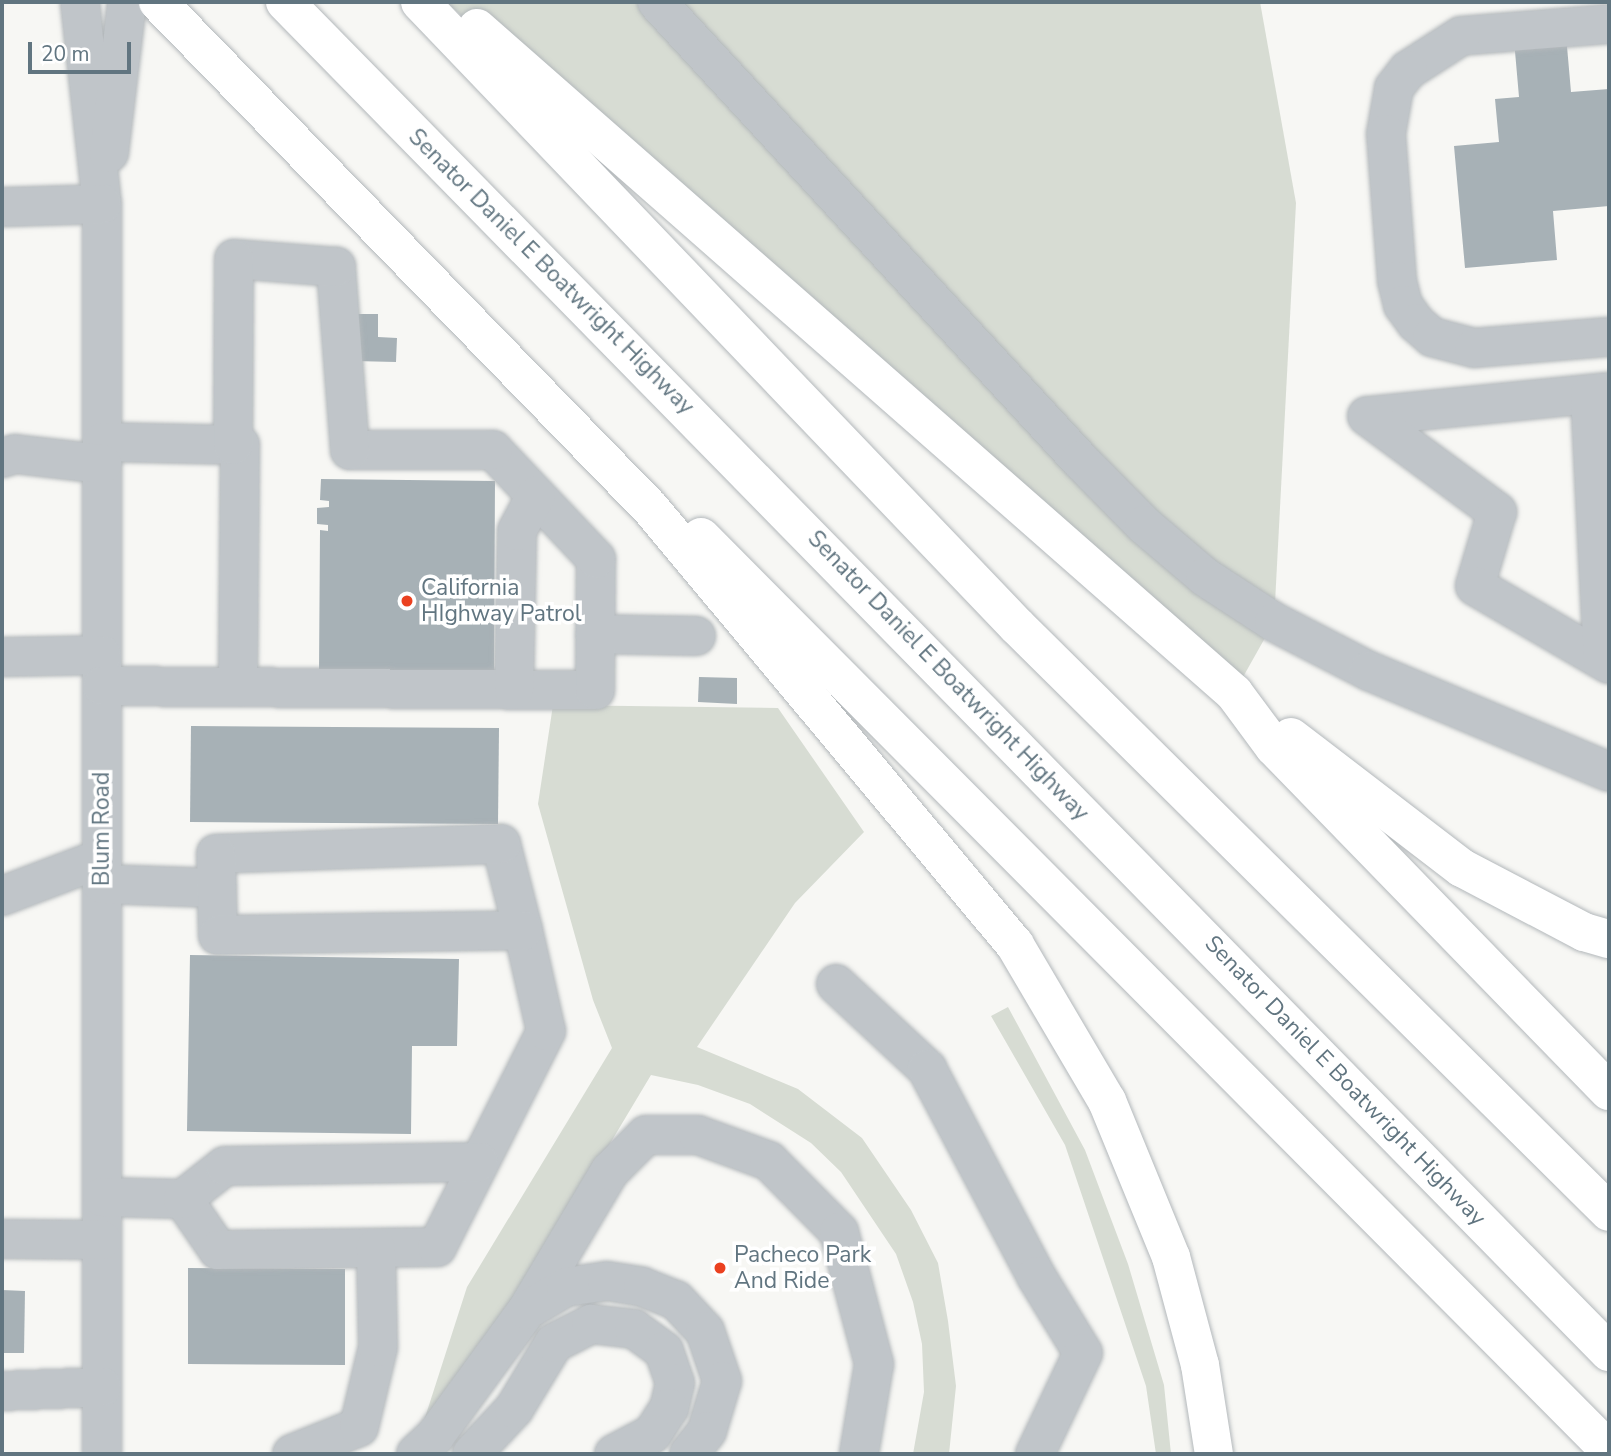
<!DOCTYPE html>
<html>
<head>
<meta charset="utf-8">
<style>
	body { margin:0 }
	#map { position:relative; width:1611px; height:1456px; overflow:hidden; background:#f7f7f4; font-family:"Nunito Sans",sans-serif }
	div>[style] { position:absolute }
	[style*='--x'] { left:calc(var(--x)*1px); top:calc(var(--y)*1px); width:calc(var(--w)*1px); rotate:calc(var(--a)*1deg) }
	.green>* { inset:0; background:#d7dcd3 }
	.building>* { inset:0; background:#a7b1b6 }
	.roads { filter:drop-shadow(0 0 2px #b3b8bb) drop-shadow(0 0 2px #b3b8bb) }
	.minor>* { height:38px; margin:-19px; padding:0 19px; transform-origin:19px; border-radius:19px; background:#c0c5c9 }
	.highway>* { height:38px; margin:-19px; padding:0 19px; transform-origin:19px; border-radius:19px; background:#fff }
	.dots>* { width:19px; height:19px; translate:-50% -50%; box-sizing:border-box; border:4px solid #fff; border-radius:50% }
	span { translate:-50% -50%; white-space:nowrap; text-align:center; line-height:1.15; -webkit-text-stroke:7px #fff; paint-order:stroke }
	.street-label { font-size:23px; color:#617580 }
	.poi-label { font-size:23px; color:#617580 }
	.left { translate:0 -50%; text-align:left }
	.frame { position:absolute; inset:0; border:4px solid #617580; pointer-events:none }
	.scale { position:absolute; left:28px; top:42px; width:103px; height:32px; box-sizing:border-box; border:4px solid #617580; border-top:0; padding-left:9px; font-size:21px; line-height:24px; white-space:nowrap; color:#617580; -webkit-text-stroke:5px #fff; paint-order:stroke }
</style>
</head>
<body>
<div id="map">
	<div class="green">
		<i style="clip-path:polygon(446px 2px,1260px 2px,1296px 203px,1274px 622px,1234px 693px)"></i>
		<i style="clip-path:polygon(553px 705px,778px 708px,864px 832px,795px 903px,697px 1047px,798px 1089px,862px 1138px,911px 1210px,938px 1263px,948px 1321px,956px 1386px,949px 1454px,913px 1454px,924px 1392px,922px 1344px,913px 1302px,896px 1254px,841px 1172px,811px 1143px,750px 1104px,698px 1085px,651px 1075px,477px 1366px,421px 1430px,467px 1287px,612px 1048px,593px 1000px,538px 804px)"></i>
		<i style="clip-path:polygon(1008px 1007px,1085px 1150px,1128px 1264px,1164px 1385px,1171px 1454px,1156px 1454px,1146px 1386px,1065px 1145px,991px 1016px)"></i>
	</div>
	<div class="building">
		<i style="clip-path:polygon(1566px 35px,1571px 92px,1609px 89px,1609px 206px,1553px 211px,1557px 260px,1465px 268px,1454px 146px,1499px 142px,1495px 99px,1519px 97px,1514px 40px)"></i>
		<i style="clip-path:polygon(354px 314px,378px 314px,378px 337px,397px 338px,396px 362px,354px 361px)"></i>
		<i style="clip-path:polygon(321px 479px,495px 481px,494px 674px,319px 671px,320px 530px,328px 531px,328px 525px,317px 524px,317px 508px,329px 507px,329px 501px,320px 500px)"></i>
		<i style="clip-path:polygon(699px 677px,737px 678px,737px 704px,698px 702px)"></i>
		<i style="clip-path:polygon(191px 726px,499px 728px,498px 824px,190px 822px)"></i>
		<i style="clip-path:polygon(190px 955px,459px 959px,457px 1046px,412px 1046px,411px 1134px,187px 1131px)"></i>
		<i style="clip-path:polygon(188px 1268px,345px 1269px,345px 1365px,188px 1364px)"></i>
		<i style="clip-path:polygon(2px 1290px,25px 1291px,24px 1353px,2px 1353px)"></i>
	</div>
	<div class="roads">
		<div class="minor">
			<i style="--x:80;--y:2;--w:203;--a:83.8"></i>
			<i style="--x:102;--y:204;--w:1250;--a:90"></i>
			<i style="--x:657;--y:2;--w:623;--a:47.28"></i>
			<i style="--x:1080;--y:460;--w:91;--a:45.4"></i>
			<i style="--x:1144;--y:525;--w:80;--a:40.4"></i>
			<i style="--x:1205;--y:577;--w:82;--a:33.1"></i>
			<i style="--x:1274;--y:622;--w:107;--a:27.3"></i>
			<i style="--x:1369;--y:671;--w:260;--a:22.8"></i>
			<i style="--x:1609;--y:24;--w:148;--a:175.4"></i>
			<i style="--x:1461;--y:36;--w:63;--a:147.3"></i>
			<i style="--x:1408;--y:70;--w:23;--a:128"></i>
			<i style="--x:1394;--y:88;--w:47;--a:99.9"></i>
			<i style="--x:1386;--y:134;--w:147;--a:85.7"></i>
			<i style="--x:1397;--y:281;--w:25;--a:76"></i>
			<i style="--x:1403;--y:305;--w:22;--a:54"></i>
			<i style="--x:1416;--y:323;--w:21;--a:41"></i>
			<i style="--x:1432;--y:337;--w:43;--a:14.7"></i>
			<i style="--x:1474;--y:348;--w:135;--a:-4.7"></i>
			<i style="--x:109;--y:153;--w:152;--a:-83.2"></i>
			<i style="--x:2;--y:207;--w:100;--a:-1.7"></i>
			<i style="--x:1609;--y:392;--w:243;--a:174.3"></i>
			<i style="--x:1367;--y:416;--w:162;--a:36.4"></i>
			<i style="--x:1497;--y:512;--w:77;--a:106.6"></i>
			<i style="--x:1475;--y:586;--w:155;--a:30.2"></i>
			<i style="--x:1590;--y:394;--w:266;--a:87.2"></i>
			<i style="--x:102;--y:442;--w:138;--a:1.2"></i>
			<i style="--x:240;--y:445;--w:242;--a:90.5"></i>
			<i style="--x:2;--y:458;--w:14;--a:-17"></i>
			<i style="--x:15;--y:454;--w:88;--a:6.6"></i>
			<i style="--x:595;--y:634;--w:101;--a:1.1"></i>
			<i style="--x:2;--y:657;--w:100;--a:-1.1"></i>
			<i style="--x:102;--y:686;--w:493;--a:0.5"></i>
			<i style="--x:595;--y:690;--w:131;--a:-89.6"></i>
			<i style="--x:596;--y:559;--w:150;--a:-133.4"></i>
			<i style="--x:493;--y:450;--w:143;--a:180"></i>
			<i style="--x:350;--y:450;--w:184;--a:-94.4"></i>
			<i style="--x:336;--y:267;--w:102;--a:-175.5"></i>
			<i style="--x:234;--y:259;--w:186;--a:90.3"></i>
			<i style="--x:514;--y:690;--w:159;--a:-88.9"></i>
			<i style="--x:517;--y:531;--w:40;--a:-62"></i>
			<i style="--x:102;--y:884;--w:115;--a:2"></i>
			<i style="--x:2;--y:896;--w:107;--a:-20.8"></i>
			<i style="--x:836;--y:984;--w:125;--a:43"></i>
			<i style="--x:927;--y:1069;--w:234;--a:62.2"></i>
			<i style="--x:1036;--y:1276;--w:90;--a:58.6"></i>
			<i style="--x:1083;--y:1353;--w:112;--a:115.4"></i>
			<i style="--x:102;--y:1197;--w:81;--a:1.4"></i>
			<i style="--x:183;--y:1199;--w:62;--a:55.5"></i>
			<i style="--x:218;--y:1250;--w:219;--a:-0.8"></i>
			<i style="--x:437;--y:1247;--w:242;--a:-63.2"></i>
			<i style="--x:546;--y:1031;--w:104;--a:-102.8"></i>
			<i style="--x:523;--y:930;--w:89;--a:-104.3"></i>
			<i style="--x:501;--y:844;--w:285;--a:178"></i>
			<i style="--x:216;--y:854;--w:81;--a:88.6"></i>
			<i style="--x:218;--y:935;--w:305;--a:-0.9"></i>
			<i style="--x:183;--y:1199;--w:53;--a:-38.2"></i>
			<i style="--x:225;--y:1166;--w:254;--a:-0.9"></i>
			<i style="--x:2;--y:1239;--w:100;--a:0.6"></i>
			<i style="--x:527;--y:1310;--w:162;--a:-59.2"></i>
			<i style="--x:610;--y:1171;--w:51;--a:-45"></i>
			<i style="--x:646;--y:1135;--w:52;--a:0"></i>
			<i style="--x:698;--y:1135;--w:76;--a:20.1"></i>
			<i style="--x:769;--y:1161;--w:100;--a:45.4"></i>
			<i style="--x:839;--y:1232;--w:137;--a:75.1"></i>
			<i style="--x:874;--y:1364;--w:91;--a:99.5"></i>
			<i style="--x:2;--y:1391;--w:100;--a:-2.3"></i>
			<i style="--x:292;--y:1454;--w:72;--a:-21.9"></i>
			<i style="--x:359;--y:1427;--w:82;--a:-76.6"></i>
			<i style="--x:378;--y:1347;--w:99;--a:-91.2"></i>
			<i style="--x:416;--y:1454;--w:26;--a:-43"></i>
			<i style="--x:435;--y:1436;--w:156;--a:-53.9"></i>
			<i style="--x:527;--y:1310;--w:45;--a:-30.5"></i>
			<i style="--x:566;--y:1287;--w:41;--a:-8.3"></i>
			<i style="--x:607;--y:1281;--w:36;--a:9"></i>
			<i style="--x:643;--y:1287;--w:35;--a:22"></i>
			<i style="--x:676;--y:1300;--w:42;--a:46.9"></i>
			<i style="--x:705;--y:1331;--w:53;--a:71.2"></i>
			<i style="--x:722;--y:1381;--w:52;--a:106.7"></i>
			<i style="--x:707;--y:1431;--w:29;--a:128"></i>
			<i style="--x:472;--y:1454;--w:62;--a:-47"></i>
			<i style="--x:514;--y:1409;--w:77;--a:-58.8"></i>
			<i style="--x:554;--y:1343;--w:42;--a:-27.2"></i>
			<i style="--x:591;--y:1324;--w:43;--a:6.6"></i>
			<i style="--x:634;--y:1329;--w:37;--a:36"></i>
			<i style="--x:664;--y:1351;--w:34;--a:71"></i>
			<i style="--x:675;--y:1383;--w:26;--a:103"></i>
			<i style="--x:669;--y:1408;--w:31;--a:123"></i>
			<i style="--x:652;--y:1434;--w:43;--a:152.2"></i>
		</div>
		<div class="highway">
			<i style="--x:158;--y:2;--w:707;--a:45.8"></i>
			<i style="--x:651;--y:509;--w:568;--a:50.14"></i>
			<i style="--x:1015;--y:945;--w:181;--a:59.5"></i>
			<i style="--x:1107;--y:1101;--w:169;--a:67.7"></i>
			<i style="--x:1171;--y:1257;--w:112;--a:75"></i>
			<i style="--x:1200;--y:1365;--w:90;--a:81.1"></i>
			<i style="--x:285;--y:2;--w:1891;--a:45.56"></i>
			<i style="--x:420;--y:2;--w:864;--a:46.27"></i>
			<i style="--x:1017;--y:626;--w:833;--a:44.71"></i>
			<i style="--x:477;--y:28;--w:1008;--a:41.3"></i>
			<i style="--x:1234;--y:693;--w:67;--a:53.5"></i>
			<i style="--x:1274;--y:747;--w:480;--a:45.8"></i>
			<i style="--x:701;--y:537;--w:1288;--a:45.16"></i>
			<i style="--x:1291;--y:737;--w:215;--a:37.5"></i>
			<i style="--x:1462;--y:868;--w:138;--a:27.7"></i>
			<i style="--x:1584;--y:932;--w:26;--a:16"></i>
		</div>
	</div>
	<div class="dots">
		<i style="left:407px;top:601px;background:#eb4120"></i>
		<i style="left:720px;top:1268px;background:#eb4120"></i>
	</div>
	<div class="street-label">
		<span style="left:551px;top:272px;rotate:45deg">Senator Daniel E Boatwright Highway</span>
		<span style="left:948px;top:676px;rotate:46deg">Senator Daniel E Boatwright Highway</span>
		<span style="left:102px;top:829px;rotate:-90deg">Blum Road</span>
		<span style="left:1345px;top:1081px;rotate:46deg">Senator Daniel E Boatwright Highway</span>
	</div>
	<div class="poi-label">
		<span class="left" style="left:421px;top:601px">California<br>HIghway Patrol</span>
		<span class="left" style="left:734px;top:1268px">Pacheco Park<br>And Ride</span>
	</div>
	<div class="frame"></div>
	<div class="scale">20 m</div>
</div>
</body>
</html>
